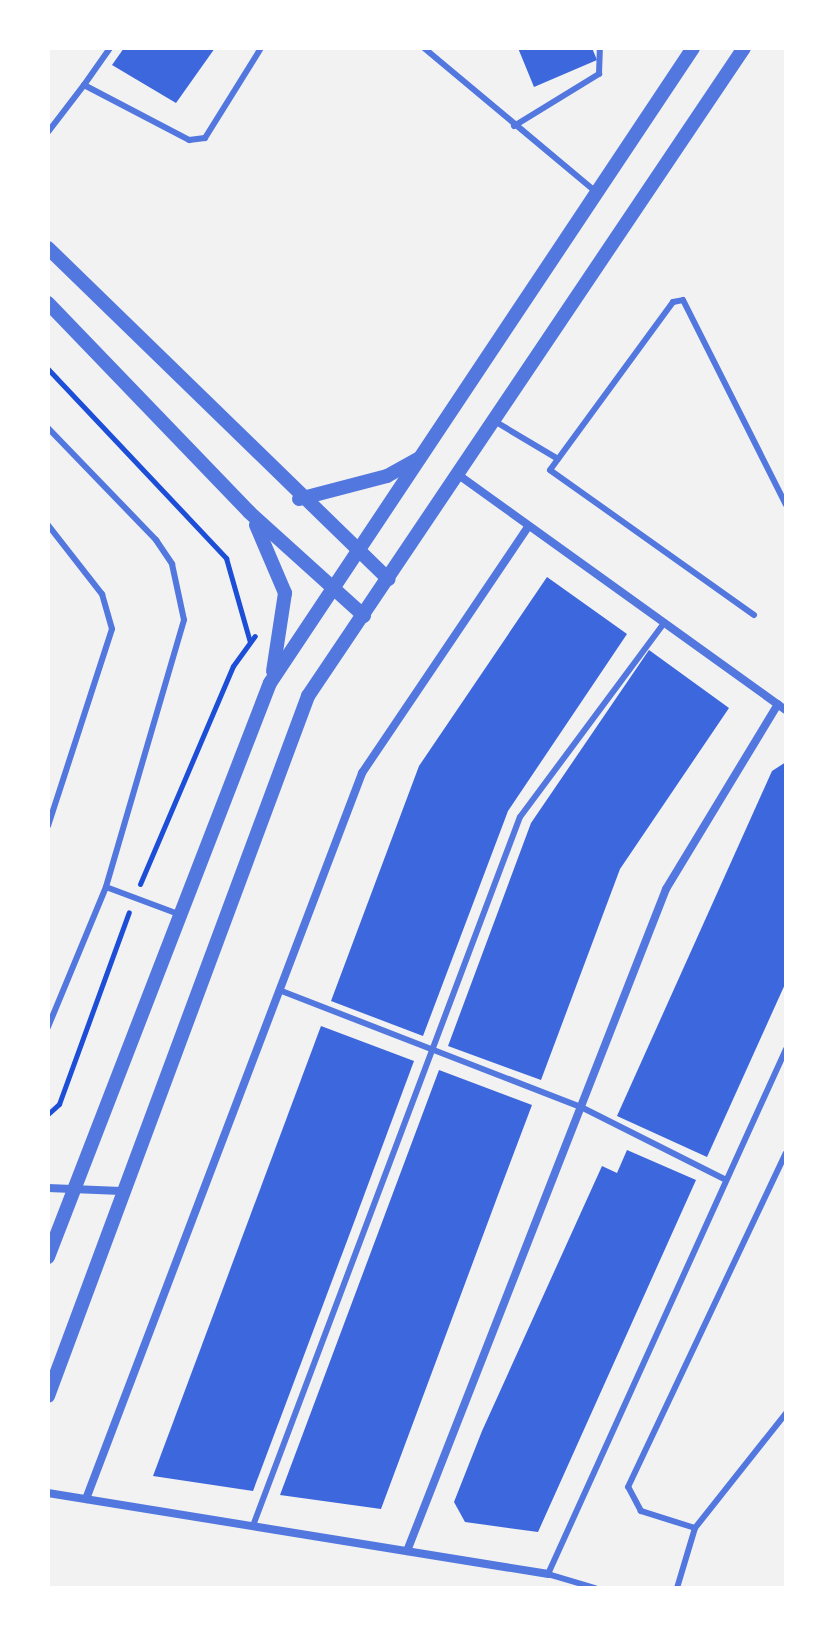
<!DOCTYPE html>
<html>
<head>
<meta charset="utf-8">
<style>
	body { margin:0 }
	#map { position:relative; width:834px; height:1636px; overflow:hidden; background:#f2f2f2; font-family:"PT Sans Narrow",sans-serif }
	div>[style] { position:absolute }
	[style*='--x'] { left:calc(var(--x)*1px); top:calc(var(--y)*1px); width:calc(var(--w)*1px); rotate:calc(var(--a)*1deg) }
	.building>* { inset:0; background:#3d67dc }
	.path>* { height:5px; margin:-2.5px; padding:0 2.5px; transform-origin:2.5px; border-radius:2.5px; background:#1d4ed8 }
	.service>* { height:6px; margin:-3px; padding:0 3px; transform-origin:3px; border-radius:3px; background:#5277de }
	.minor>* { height:8px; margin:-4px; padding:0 4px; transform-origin:4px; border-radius:4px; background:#5277de }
	.tertiary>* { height:14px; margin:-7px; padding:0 7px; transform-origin:7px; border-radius:7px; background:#5277de }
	span { translate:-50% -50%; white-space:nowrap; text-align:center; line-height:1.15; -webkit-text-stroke:6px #fff; paint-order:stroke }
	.frame { position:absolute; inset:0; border:50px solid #fff; pointer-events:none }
</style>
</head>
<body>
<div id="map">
	<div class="building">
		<i style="clip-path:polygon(124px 48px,215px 48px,176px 103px,112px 65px)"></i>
		<i style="clip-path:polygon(518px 48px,592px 48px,597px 60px,534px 87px)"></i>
		<i style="clip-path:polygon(547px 577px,627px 634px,508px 811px,423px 1036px,331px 1001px,419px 766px)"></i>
		<i style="clip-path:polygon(649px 650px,729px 708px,620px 869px,541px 1080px,448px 1046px,531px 823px)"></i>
		<i style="clip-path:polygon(786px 762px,786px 982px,707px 1157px,617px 1116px,772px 771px)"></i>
		<i style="clip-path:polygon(321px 1026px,414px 1061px,353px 1225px,253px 1491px,153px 1476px)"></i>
		<i style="clip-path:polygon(439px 1070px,532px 1105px,501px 1187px,381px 1509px,280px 1495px)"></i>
		<i style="clip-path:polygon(627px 1150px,696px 1180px,538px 1532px,465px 1522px,454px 1502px,482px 1431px,602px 1166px,617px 1173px)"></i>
	</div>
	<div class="path">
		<i style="--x:48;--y:369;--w:260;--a:46.7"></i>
		<i style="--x:226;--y:558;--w:87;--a:74.1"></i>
		<i style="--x:140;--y:884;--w:237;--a:-66.9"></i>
		<i style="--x:233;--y:666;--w:37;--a:-54"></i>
		<i style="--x:48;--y:1114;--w:15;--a:-42"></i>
		<i style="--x:59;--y:1104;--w:204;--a:-70"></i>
	</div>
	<div class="service">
		<i style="--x:424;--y:48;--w:224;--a:39.9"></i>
		<i style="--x:84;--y:85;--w:45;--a:-54.9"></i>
		<i style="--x:514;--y:126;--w:100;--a:-31.5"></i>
		<i style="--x:599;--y:74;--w:26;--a:-88"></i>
		<i style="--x:48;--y:132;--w:59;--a:-52.5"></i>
		<i style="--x:84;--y:85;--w:119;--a:27.6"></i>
		<i style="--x:189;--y:140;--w:16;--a:-7"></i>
		<i style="--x:205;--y:138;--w:106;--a:-58.1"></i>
		<i style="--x:496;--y:422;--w:72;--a:30.8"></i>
		<i style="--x:48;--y:428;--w:156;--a:46"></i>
		<i style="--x:156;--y:540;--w:29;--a:56"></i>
		<i style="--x:172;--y:564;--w:57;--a:77.9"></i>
		<i style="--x:184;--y:620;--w:278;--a:106.3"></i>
		<i style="--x:106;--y:887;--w:152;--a:112.5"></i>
		<i style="--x:48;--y:525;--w:88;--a:52"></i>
		<i style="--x:102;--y:594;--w:36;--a:74"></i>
		<i style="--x:112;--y:629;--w:207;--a:108"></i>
		<i style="--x:754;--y:615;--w:250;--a:-144.6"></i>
		<i style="--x:550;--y:470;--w:208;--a:-53.8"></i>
		<i style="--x:673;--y:302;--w:10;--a:-11"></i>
		<i style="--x:683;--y:300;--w:229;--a:63.3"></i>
		<i style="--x:106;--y:887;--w:80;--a:20.5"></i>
		<i style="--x:279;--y:990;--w:324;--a:21.2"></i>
		<i style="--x:581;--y:1107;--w:162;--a:26.7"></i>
		<i style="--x:254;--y:1523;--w:754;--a:-69.36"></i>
		<i style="--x:520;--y:817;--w:242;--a:-53.4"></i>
		<i style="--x:695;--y:1528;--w:57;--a:-162.5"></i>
		<i style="--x:641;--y:1511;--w:27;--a:-118"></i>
		<i style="--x:628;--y:1487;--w:369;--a:-64.7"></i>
		<i style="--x:595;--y:1588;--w:49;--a:-163.4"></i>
		<i style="--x:548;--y:1574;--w:576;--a:-65.61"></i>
		<i style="--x:677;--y:1588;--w:63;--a:-73.3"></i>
		<i style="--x:695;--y:1528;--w:147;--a:-51.6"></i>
	</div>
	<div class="minor">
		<i style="--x:460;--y:476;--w:401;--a:35.7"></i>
		<i style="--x:48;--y:1188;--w:73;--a:2.4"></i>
		<i style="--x:48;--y:1493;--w:507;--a:9.2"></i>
		<i style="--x:86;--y:1499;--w:777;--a:-69.18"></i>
		<i style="--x:362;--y:773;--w:297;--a:-56"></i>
		<i style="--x:407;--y:1551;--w:711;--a:-68.63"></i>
		<i style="--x:666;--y:889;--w:216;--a:-58.8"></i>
	</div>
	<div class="tertiary">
		<i style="--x:48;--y:248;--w:475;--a:44.2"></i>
		<i style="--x:48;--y:303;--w:290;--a:46.1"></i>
		<i style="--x:249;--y:512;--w:155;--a:42.1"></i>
		<i style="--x:299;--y:499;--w:91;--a:-14.6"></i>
		<i style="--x:387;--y:476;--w:37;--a:-29"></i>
		<i style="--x:256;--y:525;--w:74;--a:66.9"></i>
		<i style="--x:285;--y:593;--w:79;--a:98.7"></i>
		<i style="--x:48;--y:1257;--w:615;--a:-68.86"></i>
		<i style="--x:270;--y:683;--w:763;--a:-56.33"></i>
		<i style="--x:48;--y:1396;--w:747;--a:-69.62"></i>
		<i style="--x:308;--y:696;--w:781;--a:-56.07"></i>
	</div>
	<div class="frame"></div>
</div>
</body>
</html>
